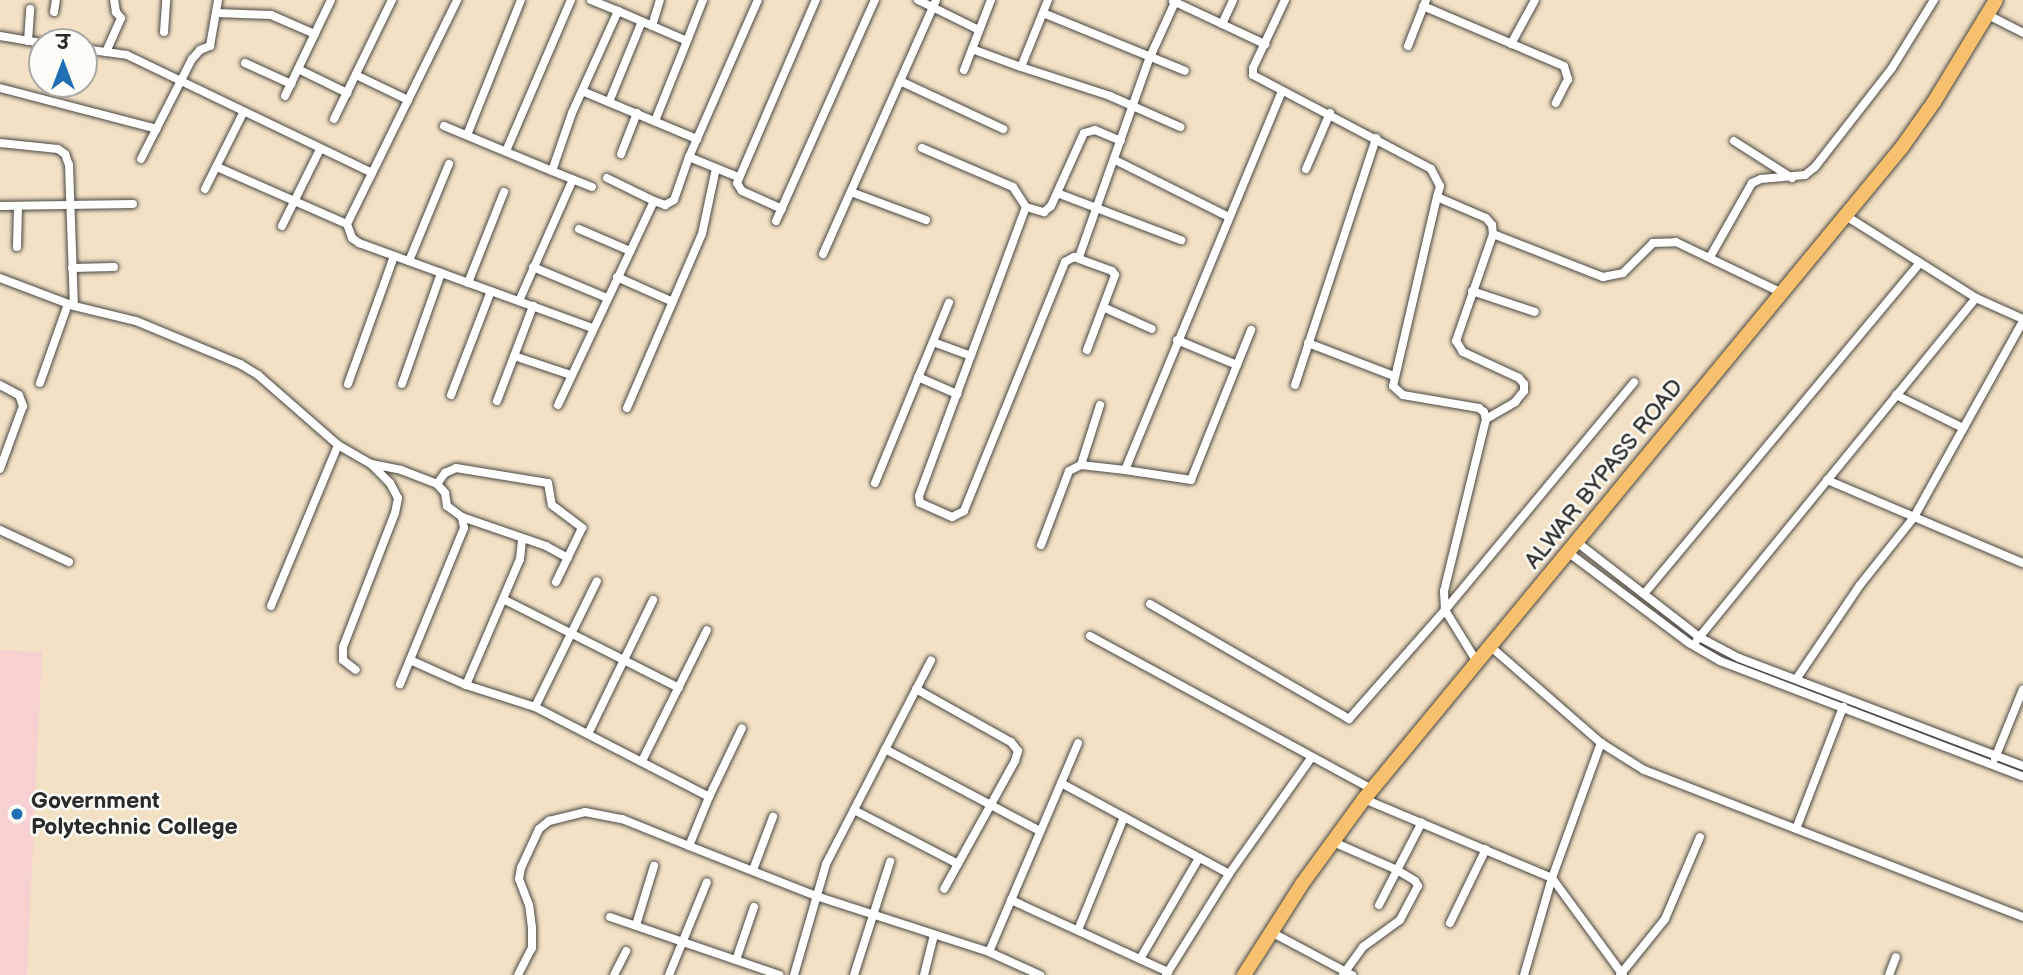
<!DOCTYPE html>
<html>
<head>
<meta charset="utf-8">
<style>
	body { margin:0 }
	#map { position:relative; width:2023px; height:975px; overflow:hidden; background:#f2e1c4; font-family:"Balsamiq Sans","Playpen Sans Deva",sans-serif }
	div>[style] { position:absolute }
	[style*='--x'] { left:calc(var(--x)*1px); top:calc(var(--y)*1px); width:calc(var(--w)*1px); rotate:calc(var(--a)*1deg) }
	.built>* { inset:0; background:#f7d0d0 }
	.roads { filter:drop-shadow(0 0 2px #494642) drop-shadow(0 0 2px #494642) }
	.street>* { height:8px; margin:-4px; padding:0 4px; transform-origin:4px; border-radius:4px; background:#fff }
	.highway>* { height:14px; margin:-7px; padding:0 7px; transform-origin:7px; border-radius:7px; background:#f7c06c }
	.dots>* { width:19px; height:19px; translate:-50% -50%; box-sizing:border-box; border:4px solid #fdfcf7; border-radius:50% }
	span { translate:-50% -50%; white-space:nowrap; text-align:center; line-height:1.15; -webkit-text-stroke:5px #fdfcf7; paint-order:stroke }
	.street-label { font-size:23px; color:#2b2b2b }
	.poi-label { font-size:23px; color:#2b2b2b; font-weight:700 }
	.left { translate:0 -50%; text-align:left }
	.north { position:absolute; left:28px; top:28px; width:70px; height:70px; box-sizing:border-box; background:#fdfcf7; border:2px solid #a9a8a5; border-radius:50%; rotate:0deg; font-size:19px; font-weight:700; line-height:28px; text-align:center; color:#2b2b2b }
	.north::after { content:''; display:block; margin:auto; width:24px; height:32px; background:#1f6fb2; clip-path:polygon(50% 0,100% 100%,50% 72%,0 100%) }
</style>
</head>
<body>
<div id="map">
	<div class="built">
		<i style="clip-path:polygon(0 650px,42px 652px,27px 975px,0 975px)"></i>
	</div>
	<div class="roads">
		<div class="street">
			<i style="--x:918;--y:0;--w:68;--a:26.2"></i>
			<i style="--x:1048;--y:0;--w:72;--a:111.9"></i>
			<i style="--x:1021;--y:67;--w:94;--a:18"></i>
			<i style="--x:1110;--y:96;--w:77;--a:23.9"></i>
			<i style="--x:1285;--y:0;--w:75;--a:115.2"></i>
			<i style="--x:1253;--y:68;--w:7;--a:90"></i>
			<i style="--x:1253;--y:75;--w:201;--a:27.8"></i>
			<i style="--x:1431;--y:169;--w:19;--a:62"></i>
			<i style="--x:1440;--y:186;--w:11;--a:105"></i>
			<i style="--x:1437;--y:197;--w:53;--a:23.2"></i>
			<i style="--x:1486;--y:218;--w:9;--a:49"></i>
			<i style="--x:1492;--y:225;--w:9;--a:84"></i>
			<i style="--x:1493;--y:234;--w:118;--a:21.4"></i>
			<i style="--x:1603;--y:277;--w:20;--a:-11"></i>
			<i style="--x:1623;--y:273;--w:42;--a:-45"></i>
			<i style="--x:1653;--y:243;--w:23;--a:-2"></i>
			<i style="--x:1676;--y:242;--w:118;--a:25.7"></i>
			<i style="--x:1173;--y:1;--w:102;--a:25.1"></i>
			<i style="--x:1423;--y:6;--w:153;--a:23.1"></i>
			<i style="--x:1564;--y:66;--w:14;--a:73"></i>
			<i style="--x:1568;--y:79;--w:27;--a:117"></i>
			<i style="--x:618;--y:11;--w:75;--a:23.5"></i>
			<i style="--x:687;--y:41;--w:86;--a:111.8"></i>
			<i style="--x:54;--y:12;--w:12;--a:-81"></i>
			<i style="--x:216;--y:13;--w:55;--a:2.1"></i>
			<i style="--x:271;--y:15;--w:48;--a:23.4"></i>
			<i style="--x:1043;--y:13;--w:153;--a:22.2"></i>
			<i style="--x:1988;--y:15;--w:39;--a:27"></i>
			<i style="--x:1222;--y:24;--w:26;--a:-65"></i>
			<i style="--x:652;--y:26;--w:27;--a:-73"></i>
			<i style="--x:164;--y:32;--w:32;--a:-86"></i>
			<i style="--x:0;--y:36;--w:43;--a:9.5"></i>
			<i style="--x:28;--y:41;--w:32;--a:-86"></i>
			<i style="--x:687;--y:41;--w:44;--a:-68.7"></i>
			<i style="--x:1511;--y:44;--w:50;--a:-61.4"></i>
			<i style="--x:1408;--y:46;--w:49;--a:-68.6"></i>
			<i style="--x:84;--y:49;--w:43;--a:7.9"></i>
			<i style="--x:127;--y:55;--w:272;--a:25.7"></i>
			<i style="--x:972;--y:49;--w:52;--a:20.2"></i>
			<i style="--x:106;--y:52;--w:37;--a:-66"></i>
			<i style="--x:121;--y:18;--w:8;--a:-130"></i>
			<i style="--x:116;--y:12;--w:12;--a:-99"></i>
			<i style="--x:245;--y:63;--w:51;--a:24.5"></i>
			<i style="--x:298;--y:69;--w:55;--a:26.1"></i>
			<i style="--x:964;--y:70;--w:75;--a:-68.9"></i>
			<i style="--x:356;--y:75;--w:58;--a:25.7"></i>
			<i style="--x:900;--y:81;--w:114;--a:25"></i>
			<i style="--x:0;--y:88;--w:162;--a:14.6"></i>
			<i style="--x:582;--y:91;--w:125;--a:22.7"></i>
			<i style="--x:285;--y:96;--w:106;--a:-64.4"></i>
			<i style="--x:609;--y:102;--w:87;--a:-67.8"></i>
			<i style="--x:334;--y:119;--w:132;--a:-64"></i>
			<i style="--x:444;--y:126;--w:117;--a:22.6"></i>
			<i style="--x:552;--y:171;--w:61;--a:-71"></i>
			<i style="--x:572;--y:113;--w:112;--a:-65.7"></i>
			<i style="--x:618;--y:11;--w:29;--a:-158"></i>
			<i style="--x:467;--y:135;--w:145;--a:-68.2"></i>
			<i style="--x:1734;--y:141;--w:69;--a:32.5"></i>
			<i style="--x:0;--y:143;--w:58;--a:5.9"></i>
			<i style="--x:58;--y:149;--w:9;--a:36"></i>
			<i style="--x:65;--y:154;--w:12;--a:70"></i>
			<i style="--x:69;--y:165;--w:141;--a:88"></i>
			<i style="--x:922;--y:148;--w:99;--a:23.2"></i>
			<i style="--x:1013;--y:187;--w:24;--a:57"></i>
			<i style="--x:506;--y:151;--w:164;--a:-66.7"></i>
			<i style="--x:621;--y:154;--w:44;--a:-68.7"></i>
			<i style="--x:689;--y:157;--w:53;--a:22.2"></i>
			<i style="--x:141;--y:159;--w:112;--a:-63"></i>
			<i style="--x:192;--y:59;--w:12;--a:-48"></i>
			<i style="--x:200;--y:50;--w:11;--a:-22"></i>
			<i style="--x:210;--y:46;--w:47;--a:-80.1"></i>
			<i style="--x:1115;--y:160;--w:127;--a:26.6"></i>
			<i style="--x:217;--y:167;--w:142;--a:23.7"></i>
			<i style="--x:347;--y:224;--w:250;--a:-63.8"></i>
			<i style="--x:1306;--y:169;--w:61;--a:-66.8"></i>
			<i style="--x:552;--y:171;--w:43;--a:21.8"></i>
			<i style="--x:607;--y:178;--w:52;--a:26.1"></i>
			<i style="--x:205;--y:189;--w:85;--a:-63.4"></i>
			<i style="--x:851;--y:192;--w:80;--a:20.5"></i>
			<i style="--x:1057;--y:193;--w:133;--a:20.8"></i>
			<i style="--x:1437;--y:197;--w:194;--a:103.1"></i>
			<i style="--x:1393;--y:386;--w:13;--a:42"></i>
			<i style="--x:1403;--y:395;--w:77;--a:9.7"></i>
			<i style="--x:1479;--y:408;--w:6;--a:39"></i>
			<i style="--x:1484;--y:412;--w:7;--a:74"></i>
			<i style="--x:1486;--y:419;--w:177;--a:103.7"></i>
			<i style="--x:1444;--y:591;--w:19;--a:87"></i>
			<i style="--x:1445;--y:610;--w:61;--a:58.4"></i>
			<i style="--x:0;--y:206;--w:133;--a:-0.9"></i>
			<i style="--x:782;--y:209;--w:44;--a:-155.8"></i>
			<i style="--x:742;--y:191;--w:9;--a:-122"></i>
			<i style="--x:737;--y:183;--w:199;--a:-66.7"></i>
			<i style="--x:1846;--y:216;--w:154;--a:32.2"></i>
			<i style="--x:1976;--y:298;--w:51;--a:24.1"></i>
			<i style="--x:776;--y:221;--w:242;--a:-65.9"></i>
			<i style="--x:347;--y:224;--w:15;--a:70"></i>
			<i style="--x:352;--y:238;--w:9;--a:36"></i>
			<i style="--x:359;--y:243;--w:249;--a:20"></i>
			<i style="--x:282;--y:226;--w:86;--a:-63.7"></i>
			<i style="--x:579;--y:229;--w:56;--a:23.3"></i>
			<i style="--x:17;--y:247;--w:41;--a:-88.6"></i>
			<i style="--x:823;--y:254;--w:278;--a:-66"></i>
			<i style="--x:1079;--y:257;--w:212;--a:-70.5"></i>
			<i style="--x:1150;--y:57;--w:63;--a:-65.5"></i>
			<i style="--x:1710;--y:257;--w:85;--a:-60.4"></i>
			<i style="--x:1752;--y:183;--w:10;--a:-24"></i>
			<i style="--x:1761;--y:179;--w:44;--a:-5.2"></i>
			<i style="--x:1805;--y:175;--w:13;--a:-39"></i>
			<i style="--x:1815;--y:167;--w:125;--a:-52.1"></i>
			<i style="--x:1892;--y:68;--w:80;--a:-58.3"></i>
			<i style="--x:409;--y:261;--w:105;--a:-67.6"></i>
			<i style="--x:533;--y:267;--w:80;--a:22.7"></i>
			<i style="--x:72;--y:268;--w:42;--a:-1.4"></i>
			<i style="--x:617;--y:277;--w:61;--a:24.1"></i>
			<i style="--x:0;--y:278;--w:79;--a:20.7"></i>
			<i style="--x:74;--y:306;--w:64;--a:13.6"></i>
			<i style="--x:136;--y:321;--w:113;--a:22.5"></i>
			<i style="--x:240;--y:364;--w:21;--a:31"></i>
			<i style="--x:258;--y:375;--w:106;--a:41.2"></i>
			<i style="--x:338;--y:445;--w:38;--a:30"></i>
			<i style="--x:371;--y:464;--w:27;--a:45"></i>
			<i style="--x:390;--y:483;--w:17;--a:62"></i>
			<i style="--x:398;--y:498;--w:15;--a:101"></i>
			<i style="--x:395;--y:513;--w:144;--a:111.2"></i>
			<i style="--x:343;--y:647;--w:13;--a:90"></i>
			<i style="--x:343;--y:660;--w:16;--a:38"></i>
			<i style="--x:468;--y:283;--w:98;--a:-68.4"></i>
			<i style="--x:1472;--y:291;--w:66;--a:18.4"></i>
			<i style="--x:519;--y:301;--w:133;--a:-66.1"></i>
			<i style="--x:1105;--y:308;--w:51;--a:24.1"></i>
			<i style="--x:933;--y:342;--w:40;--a:20.2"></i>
			<i style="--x:1308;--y:343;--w:92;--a:21"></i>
			<i style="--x:1087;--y:350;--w:80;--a:-69.5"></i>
			<i style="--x:1115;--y:275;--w:5;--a:-127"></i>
			<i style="--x:1112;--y:271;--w:40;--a:-159.8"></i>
			<i style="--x:1074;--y:257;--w:10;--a:151"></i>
			<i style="--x:1065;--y:262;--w:269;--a:112.1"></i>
			<i style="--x:964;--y:511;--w:13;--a:153"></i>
			<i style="--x:952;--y:517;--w:35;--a:-156"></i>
			<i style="--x:920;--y:503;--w:7;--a:-98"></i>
			<i style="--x:919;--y:496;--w:308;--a:-69.7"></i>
			<i style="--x:1026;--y:207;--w:19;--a:16"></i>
			<i style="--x:1044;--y:212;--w:9;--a:-41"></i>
			<i style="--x:1051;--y:206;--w:80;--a:-65.7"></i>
			<i style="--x:1084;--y:133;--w:11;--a:-15"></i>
			<i style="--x:1095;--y:130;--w:28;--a:23"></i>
			<i style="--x:514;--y:356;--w:60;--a:18.4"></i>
			<i style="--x:1237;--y:365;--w:38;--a:-68"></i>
			<i style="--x:918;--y:377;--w:43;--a:23.6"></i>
			<i style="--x:40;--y:383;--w:84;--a:-70.5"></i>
			<i style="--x:348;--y:384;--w:136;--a:-70.2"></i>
			<i style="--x:402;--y:384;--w:118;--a:-70.6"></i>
			<i style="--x:0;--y:385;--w:21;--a:28"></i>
			<i style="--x:19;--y:395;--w:12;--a:70"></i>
			<i style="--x:23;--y:406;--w:67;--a:110.1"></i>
			<i style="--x:1295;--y:385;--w:260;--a:-71.8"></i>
			<i style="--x:451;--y:395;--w:111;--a:-69"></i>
			<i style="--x:1896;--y:395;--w:75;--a:26.2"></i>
			<i style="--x:497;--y:401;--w:102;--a:-69.2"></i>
			<i style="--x:558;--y:405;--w:225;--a:-64.8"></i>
			<i style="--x:654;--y:201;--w:12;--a:20"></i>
			<i style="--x:665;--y:205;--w:10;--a:-29"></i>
			<i style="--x:674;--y:200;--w:46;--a:-70.8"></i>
			<i style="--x:689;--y:157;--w:171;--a:-66.3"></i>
			<i style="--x:627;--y:408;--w:189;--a:-66.7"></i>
			<i style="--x:702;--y:234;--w:67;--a:-78"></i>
			<i style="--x:1486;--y:419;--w:34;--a:-30"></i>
			<i style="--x:1515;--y:402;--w:14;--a:-51"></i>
			<i style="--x:1524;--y:391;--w:7;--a:-90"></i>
			<i style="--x:1524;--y:384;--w:8;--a:-130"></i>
			<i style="--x:1519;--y:378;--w:62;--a:-155.1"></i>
			<i style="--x:1463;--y:352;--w:13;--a:-122"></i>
			<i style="--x:1456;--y:341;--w:113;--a:-70.9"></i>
			<i style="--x:371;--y:464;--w:31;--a:11"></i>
			<i style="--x:401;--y:470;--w:39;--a:21"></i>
			<i style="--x:437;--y:484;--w:12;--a:48"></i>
			<i style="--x:445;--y:493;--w:13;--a:81"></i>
			<i style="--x:447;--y:506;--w:19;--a:36"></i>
			<i style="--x:462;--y:517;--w:11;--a:80"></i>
			<i style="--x:464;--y:528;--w:169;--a:112.3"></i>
			<i style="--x:1081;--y:465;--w:63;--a:-72.4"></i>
			<i style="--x:1125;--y:470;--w:67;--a:8.6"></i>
			<i style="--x:1191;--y:480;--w:124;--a:-68.2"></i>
			<i style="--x:1237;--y:365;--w:65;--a:-157.4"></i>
			<i style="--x:1827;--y:480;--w:213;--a:23"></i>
			<i style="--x:875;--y:483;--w:195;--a:-67.7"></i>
			<i style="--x:437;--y:484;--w:14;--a:-54"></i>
			<i style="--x:445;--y:473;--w:12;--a:-24"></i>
			<i style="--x:456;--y:468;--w:93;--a:9.3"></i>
			<i style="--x:548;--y:483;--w:22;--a:80"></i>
			<i style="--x:552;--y:505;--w:38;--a:37"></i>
			<i style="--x:582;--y:528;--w:60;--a:115.7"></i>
			<i style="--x:462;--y:517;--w:89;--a:19"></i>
			<i style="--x:546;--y:546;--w:25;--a:29"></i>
			<i style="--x:0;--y:530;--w:76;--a:24.9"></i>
			<i style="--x:1578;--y:543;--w:153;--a:37.8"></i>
			<i style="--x:1699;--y:637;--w:45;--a:27.7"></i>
			<i style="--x:1739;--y:658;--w:304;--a:20.8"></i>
			<i style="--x:1041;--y:545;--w:79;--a:-69.3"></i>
			<i style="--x:1069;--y:471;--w:13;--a:-27"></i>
			<i style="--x:1081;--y:465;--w:44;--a:6.5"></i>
			<i style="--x:1125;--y:470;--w:410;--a:-67.5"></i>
			<i style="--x:1569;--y:553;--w:150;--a:36.9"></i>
			<i style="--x:1689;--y:643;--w:36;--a:30"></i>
			<i style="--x:1720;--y:661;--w:324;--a:20.9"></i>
			<i style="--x:1644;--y:594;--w:430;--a:-50.2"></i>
			<i style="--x:503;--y:599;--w:197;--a:26.8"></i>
			<i style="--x:1150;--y:604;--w:230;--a:30"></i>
			<i style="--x:1349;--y:719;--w:145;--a:-48.6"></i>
			<i style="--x:1445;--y:610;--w:296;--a:-50.3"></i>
			<i style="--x:271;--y:606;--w:174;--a:-67.4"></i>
			<i style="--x:1090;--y:636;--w:321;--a:28.5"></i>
			<i style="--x:1697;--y:640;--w:441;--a:-50.8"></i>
			<i style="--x:1491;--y:647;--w:146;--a:41.1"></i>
			<i style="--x:1601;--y:743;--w:51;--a:32.1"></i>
			<i style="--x:1644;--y:770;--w:407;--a:21.2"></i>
			<i style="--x:410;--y:660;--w:61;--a:24.1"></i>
			<i style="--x:466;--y:685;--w:72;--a:17.7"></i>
			<i style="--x:535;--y:707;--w:196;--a:27.3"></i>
			<i style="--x:709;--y:797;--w:53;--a:112.2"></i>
			<i style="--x:689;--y:846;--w:136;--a:21.5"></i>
			<i style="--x:816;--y:896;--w:182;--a:17.9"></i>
			<i style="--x:989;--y:952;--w:56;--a:24.3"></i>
			<i style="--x:1797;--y:678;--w:112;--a:-55.9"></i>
			<i style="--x:1860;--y:585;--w:87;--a:-51.5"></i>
			<i style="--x:1914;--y:517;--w:224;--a:-60.9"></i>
			<i style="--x:466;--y:685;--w:137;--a:-66.8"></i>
			<i style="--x:520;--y:559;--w:20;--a:-84"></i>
			<i style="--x:916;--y:689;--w:109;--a:29.2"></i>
			<i style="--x:1011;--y:742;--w:11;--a:52"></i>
			<i style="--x:1018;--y:751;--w:10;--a:107"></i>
			<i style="--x:1015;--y:761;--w:146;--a:119"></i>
			<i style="--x:535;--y:707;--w:140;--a:-63.8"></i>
			<i style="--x:588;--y:734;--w:149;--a:-64.1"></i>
			<i style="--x:885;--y:749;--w:175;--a:27.9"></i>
			<i style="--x:1995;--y:758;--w:74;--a:-67.9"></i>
			<i style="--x:642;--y:761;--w:146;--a:-63.6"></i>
			<i style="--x:1061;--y:783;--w:191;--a:28.4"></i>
			<i style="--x:709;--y:797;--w:76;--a:-64.4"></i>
			<i style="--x:1364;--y:799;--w:204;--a:22.8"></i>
			<i style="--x:1552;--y:878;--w:120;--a:53.8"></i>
			<i style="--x:854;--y:810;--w:117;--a:27.4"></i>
			<i style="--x:1796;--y:829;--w:131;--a:-68.9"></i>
			<i style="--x:1331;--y:841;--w:72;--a:23.7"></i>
			<i style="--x:1397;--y:870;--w:21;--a:31"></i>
			<i style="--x:1415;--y:881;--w:6;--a:59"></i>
			<i style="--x:1418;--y:886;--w:38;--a:118"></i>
			<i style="--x:1400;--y:920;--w:46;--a:143.9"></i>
			<i style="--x:1363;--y:947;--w:34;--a:126"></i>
			<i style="--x:753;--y:870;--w:57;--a:-69.3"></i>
			<i style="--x:1011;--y:900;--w:173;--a:24.6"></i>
			<i style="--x:1379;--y:905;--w:93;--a:-62.6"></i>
			<i style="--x:610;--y:917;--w:179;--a:18.9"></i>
			<i style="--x:1450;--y:923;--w:82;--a:-64.1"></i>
			<i style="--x:636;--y:925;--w:62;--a:-73"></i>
			<i style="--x:1078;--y:930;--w:122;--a:-67.8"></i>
			<i style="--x:1271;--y:932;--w:92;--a:28"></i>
			<i style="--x:989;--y:952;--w:227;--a:-66.9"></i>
			<i style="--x:1140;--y:959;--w:117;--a:-59.7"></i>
			<i style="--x:736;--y:960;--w:56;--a:-71.2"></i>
			<i style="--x:518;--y:975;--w:30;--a:-63"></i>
			<i style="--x:532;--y:948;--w:20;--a:-90"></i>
			<i style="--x:532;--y:928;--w:23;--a:-97"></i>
			<i style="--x:529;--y:905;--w:28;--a:-111"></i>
			<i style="--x:519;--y:879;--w:11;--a:-80"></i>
			<i style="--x:521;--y:868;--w:43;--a:-65.2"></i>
			<i style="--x:539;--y:829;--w:13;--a:-39"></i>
			<i style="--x:549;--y:821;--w:37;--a:-14"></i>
			<i style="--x:585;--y:812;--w:38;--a:11"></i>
			<i style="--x:622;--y:819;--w:72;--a:21.9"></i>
			<i style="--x:614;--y:975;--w:27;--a:-63"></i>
			<i style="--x:669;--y:975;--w:100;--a:-67.8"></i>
			<i style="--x:794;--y:975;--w:116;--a:-73.9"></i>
			<i style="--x:826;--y:864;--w:229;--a:-62.7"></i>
			<i style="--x:854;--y:975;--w:119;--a:-72.3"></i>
			<i style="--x:924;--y:975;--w:41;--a:-76"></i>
			<i style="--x:1166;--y:975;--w:119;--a:-58"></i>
			<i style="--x:1229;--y:874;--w:142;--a:-54.7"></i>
			<i style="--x:1524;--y:975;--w:101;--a:-73.9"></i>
			<i style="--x:1552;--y:878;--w:144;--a:-70.1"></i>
			<i style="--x:1620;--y:975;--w:72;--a:-51.2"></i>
			<i style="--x:1665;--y:919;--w:89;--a:-66.9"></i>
			<i style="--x:1889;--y:975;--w:19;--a:-69"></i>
		</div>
		<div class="highway">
			<i style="--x:1244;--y:975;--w:108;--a:-57.5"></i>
			<i style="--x:1302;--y:884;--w:105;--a:-53.9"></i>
			<i style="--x:1364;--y:799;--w:845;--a:-50.47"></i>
			<i style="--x:1902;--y:147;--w:55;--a:-54.6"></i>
			<i style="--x:1934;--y:102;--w:119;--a:-58.7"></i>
		</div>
	</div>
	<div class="dots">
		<i style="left:17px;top:814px;background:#1f6fb2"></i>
	</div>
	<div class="street-label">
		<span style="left:1604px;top:474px;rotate:-51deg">ALWAR BYPASS ROAD</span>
	</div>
	<div class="poi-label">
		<span class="left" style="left:31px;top:814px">Government<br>Polytechnic College</span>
	</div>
	<div class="north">उ</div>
</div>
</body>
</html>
